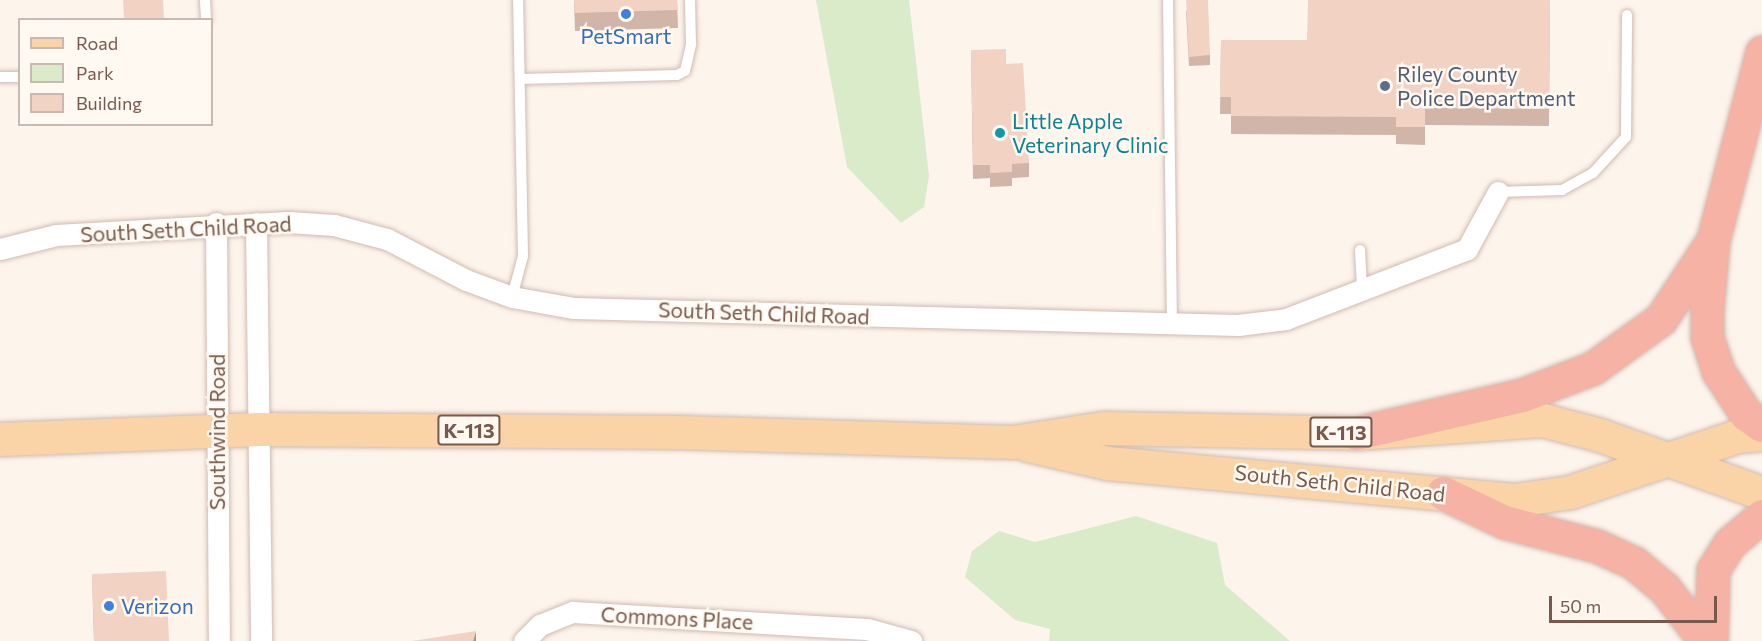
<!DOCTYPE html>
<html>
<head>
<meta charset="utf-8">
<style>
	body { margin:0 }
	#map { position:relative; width:1762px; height:641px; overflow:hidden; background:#fdf4ec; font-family:Commissioner,sans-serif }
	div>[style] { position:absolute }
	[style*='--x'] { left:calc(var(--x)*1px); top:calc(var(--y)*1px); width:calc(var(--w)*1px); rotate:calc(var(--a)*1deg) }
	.green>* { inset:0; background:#daebc9 }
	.roads { filter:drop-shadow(0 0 2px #d0bbb0) drop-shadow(0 0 2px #d0bbb0) }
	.lane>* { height:10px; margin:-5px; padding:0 5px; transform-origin:5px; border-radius:5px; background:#fff }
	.street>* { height:21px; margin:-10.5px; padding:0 10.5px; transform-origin:10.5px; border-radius:10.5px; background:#fff }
	.primary>* { height:33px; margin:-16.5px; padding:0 16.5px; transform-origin:16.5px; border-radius:16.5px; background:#fad3a6 }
	.highway>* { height:33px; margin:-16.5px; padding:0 16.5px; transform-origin:16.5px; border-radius:16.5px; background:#f6b2a4 }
	.wall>* { inset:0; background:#d0b5a8 }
	.shaded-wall>* { inset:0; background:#a99388 }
	.building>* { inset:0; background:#f2d2c3 }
	.dots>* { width:16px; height:16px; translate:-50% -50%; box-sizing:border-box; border:3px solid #fff9f2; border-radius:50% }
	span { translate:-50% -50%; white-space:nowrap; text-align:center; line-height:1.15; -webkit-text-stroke:5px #fff9f2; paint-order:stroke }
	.shield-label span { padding:2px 4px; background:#fff9f2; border:2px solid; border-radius:4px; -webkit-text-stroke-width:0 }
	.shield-label { font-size:20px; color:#79594d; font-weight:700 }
	.shop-label { font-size:21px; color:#366cbe }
	.left { translate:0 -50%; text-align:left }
	.service-label { font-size:21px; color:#4e5e75 }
	.culture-label { font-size:21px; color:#0d838f }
	.street-label { font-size:21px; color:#79594d }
	.legend { position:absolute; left:18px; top:18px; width:195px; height:108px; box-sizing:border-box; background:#fff9f2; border:2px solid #c9b9b0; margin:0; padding:8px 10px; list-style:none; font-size:18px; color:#79594d }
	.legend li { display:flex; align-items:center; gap:12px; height:30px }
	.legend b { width:30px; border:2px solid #c9b9b0 }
	.scale { position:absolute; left:1549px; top:596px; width:168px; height:27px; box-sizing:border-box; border:3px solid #79594d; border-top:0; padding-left:8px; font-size:18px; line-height:21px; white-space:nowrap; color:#79594d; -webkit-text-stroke:4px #fff9f2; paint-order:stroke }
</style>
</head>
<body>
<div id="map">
	<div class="green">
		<i style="clip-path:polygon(816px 0,909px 0,929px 176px,924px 207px,901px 223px,847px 167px)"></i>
		<i style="clip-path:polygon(1136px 516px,1217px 543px,1225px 585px,1290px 641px,1049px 641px,1050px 629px,1015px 620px,965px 577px,972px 551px,999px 531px,1035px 542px)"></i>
	</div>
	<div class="roads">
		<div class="lane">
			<i style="--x:205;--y:0;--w:20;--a:87"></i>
			<i style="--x:1168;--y:0;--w:323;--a:89.3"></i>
			<i style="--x:0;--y:77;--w:20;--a:0"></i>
			<i style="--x:520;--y:79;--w:157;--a:-1.5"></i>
			<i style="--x:677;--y:75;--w:9;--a:-27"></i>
			<i style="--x:685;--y:71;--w:28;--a:-77"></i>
			<i style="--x:691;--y:44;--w:44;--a:-91.3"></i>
			<i style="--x:1498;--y:192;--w:64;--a:-1.8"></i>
			<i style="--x:1562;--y:190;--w:35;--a:-29"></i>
			<i style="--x:1593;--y:173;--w:49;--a:-47.5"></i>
			<i style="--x:1626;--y:137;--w:122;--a:-89.5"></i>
			<i style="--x:1360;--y:250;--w:39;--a:87"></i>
			<i style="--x:512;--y:297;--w:42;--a:-75"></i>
			<i style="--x:523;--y:256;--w:256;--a:-91.1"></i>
		</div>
		<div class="street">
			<i style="--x:216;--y:223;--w:418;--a:89.6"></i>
			<i style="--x:256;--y:223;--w:418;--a:89.3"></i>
			<i style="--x:0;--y:249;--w:58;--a:-14"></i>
			<i style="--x:56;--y:235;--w:232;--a:-3.2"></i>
			<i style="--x:288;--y:222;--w:46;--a:3.7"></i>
			<i style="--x:334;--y:225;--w:55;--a:14.8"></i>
			<i style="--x:387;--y:239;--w:89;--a:27.4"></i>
			<i style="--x:466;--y:280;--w:49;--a:20.3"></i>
			<i style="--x:512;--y:297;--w:63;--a:10.1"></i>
			<i style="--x:574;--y:308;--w:664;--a:1.47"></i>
			<i style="--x:1238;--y:325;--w:48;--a:-7.1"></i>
			<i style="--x:1286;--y:319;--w:194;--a:-21.1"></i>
			<i style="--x:1467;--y:249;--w:65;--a:-61.5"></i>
			<i style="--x:524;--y:641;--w:23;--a:-45"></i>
			<i style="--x:540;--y:625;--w:35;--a:-22"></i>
			<i style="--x:573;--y:612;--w:294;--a:3.3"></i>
			<i style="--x:867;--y:629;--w:46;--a:15.3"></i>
		</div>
		<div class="primary">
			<i style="--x:0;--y:439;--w:260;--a:-2.2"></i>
			<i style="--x:260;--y:429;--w:419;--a:0.4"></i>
			<i style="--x:679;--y:432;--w:333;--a:1.7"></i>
			<i style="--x:1012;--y:442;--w:92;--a:-8.7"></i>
			<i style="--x:1103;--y:428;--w:253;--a:1.1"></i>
			<i style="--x:1356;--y:433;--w:187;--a:-4"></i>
			<i style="--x:1543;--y:420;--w:59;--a:14.7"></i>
			<i style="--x:1600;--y:435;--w:172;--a:19.7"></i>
			<i style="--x:1028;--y:445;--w:81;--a:12.8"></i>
			<i style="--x:1107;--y:463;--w:411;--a:5.2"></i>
			<i style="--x:1516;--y:500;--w:55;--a:-8.4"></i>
			<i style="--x:1570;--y:492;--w:176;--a:-18.5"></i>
			<i style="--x:1737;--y:436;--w:25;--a:-5"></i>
		</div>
		<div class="highway">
			<i style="--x:1762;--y:52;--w:194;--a:104.6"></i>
			<i style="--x:1713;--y:240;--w:68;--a:95"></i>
			<i style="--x:1707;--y:308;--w:29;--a:90"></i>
			<i style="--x:1707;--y:337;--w:36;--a:72"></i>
			<i style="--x:1718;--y:371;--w:51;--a:56.9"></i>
			<i style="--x:1746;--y:414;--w:19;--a:35"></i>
			<i style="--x:1356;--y:433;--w:170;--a:-12.9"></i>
			<i style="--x:1522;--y:395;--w:76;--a:-20.8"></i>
			<i style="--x:1593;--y:368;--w:84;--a:-35.8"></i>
			<i style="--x:1661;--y:319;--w:95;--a:-56.6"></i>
			<i style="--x:1443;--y:493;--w:68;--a:25.4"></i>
			<i style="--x:1504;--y:522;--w:96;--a:14.5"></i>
			<i style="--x:1597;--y:546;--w:41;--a:24.7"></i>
			<i style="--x:1634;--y:563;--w:40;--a:40"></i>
			<i style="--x:1665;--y:589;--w:66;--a:52.4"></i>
			<i style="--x:1711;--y:641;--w:71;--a:-88.4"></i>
			<i style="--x:1713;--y:570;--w:32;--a:-58"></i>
			<i style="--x:1730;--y:543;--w:42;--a:-40.2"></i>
		</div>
	</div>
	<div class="wall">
		<i style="clip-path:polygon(574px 0,677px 0,678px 28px,575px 31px)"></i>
		<i style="clip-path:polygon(1550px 0,1549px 126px,1425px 125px,1425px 145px,1396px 144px,1396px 135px,1231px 134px,1231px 114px,1220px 114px,1221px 40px,1307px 40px)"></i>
		<i style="clip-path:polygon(1186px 10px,1210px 55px,1210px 65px,1189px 66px)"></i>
		<i style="clip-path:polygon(971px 50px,1006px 64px,1029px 163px,1029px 177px,1012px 178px,1012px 186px,990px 187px,990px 178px,973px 179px)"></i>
		<i style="clip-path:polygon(92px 574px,169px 641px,94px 641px)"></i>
	</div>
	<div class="shaded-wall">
		<i style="clip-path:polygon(476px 631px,476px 641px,473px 641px)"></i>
	</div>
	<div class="building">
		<i style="clip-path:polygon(123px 0,163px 0,164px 20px,124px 20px)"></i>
		<i style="clip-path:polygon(574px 0,677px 0,678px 10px,575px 13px)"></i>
		<i style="clip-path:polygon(1186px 0,1208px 0,1210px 55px,1189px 57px)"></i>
		<i style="clip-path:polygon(1308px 0,1550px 0,1549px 109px,1425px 108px,1425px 127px,1396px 127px,1396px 117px,1231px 116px,1231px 97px,1220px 97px,1221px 40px,1307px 40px)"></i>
		<i style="clip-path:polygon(1006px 49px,1006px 64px,1023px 63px,1029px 163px,1012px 164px,1012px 172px,990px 173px,990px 165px,973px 165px,971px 50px)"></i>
		<i style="clip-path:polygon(166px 571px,169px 641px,94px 641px,92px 574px)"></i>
		<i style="clip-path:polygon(476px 631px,473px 641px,412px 641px)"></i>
	</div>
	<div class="dots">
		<i style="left:626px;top:14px;background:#3f7fe0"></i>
		<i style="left:1385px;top:86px;background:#5c6f8a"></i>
		<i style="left:1000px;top:133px;background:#0f9aa8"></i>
		<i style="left:109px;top:606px;background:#3f7fe0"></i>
	</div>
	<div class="shield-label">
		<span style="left:469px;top:430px">K-113</span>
		<span style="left:1341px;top:432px">K-113</span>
	</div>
	<div class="shop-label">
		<span style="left:626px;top:36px">PetSmart</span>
		<span class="left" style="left:121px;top:606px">Verizon</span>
	</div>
	<div class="service-label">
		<span class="left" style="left:1397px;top:86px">Riley County<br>Police Department</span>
	</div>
	<div class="culture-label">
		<span class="left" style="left:1012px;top:133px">Little Apple<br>Veterinary Clinic</span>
	</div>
	<div class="street-label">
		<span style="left:186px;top:229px;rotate:-3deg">South Seth Child Road</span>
		<span style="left:764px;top:313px;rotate:2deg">South Seth Child Road</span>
		<span style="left:217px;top:432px;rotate:-90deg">Southwind Road</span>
		<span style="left:1340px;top:483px;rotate:6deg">South Seth Child Road</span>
		<span style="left:677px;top:618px;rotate:3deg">Commons Place</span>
	</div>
	<ul class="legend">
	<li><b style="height:8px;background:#fad3a6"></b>Road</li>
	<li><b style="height:16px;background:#daebc9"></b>Park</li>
	<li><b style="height:16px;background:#f2d2c3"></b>Building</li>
	</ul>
	<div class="scale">50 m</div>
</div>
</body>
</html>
